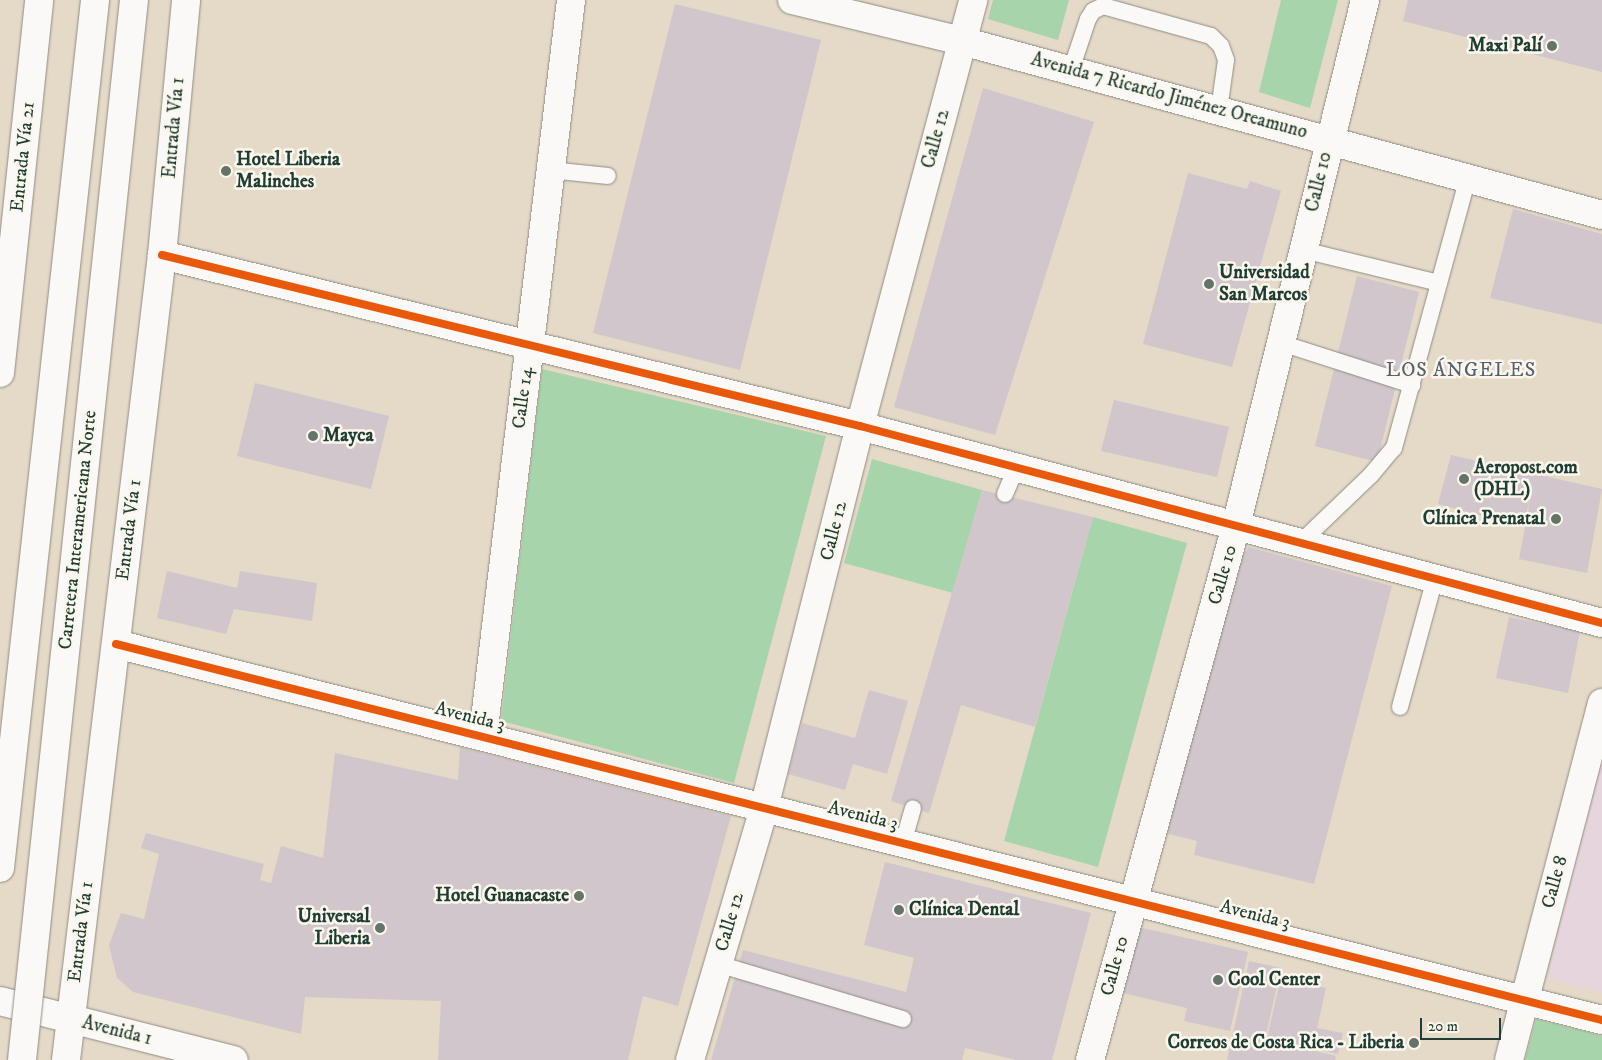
<!DOCTYPE html>
<html>
<head>
<meta charset="utf-8">
<style>
	body { margin:0 }
	#map { position:relative; width:1602px; height:1060px; overflow:hidden; background:#e5d9c8; font-family:"IM FELL DW Pica",serif }
	div>[style] { position:absolute }
	[style*='--x'] { left:calc(var(--x)*1px); top:calc(var(--y)*1px); width:calc(var(--w)*1px); rotate:calc(var(--a)*1deg) }
	.built>* { inset:0; background:#e7d5dd }
	.green>* { inset:0; background:#a8d4ac }
	.building>* { inset:0; background:#d0c6cc }
	.roads { filter:drop-shadow(0 0 1px #8e8d82) drop-shadow(0 0 1px #8e8d82) }
	.service>* { height:16px; margin:-8px; padding:0 8px; transform-origin:8px; border-radius:8px; background:#fbf9f7 }
	.minor>* { height:28px; margin:-14px; padding:0 14px; transform-origin:14px; border-radius:14px; background:#fbf9f7 }
	.tertiary>* { height:28px; margin:-14px; padding:0 14px; transform-origin:14px; border-radius:14px; background:#fbf9f7 }
	.primary>* { height:28px; margin:-14px; padding:0 14px; transform-origin:14px; border-radius:14px; background:#fbf9f7 }
	.trunk>* { height:28px; margin:-14px; padding:0 14px; transform-origin:14px; border-radius:14px; background:#fbf9f7 }
	.bridges { filter:drop-shadow(0 0 1px #8e8d82) drop-shadow(0 0 1px #8e8d82) }
	.trunk-bridge>* { height:28px; margin:-14px; padding:0 14px; transform-origin:14px; border-radius:14px; background:#fbf9f7 }
	.cycleway>* { height:8px; margin:-4px; padding:0 4px; transform-origin:4px; border-radius:4px; background:#e8590c }
	.dots>* { width:14px; height:14px; translate:-50% -50%; box-sizing:border-box; border:2px solid #fbf7ec; border-radius:50% }
	span { translate:-50% -50%; white-space:nowrap; text-align:center; line-height:1.15; -webkit-text-stroke:5px #fbf7ec; paint-order:stroke }
	.poi-label { font-size:19px; color:#1f3d34; font-weight:700 }
	.right { translate:-100% -50%; text-align:right }
	.left { translate:0 -50%; text-align:left }
	.street-label { font-size:19px; color:#1f3d34 }
	.neighbourhood-label { font-size:20px; color:#556072; letter-spacing:1px }
	.scale { position:absolute; left:1420px; top:1018px; width:81px; height:22px; box-sizing:border-box; border:2px solid #1f3d34; border-top:0; padding-left:6px; font-size:15px; line-height:18px; white-space:nowrap; color:#1f3d34; -webkit-text-stroke:4px #fbf7ec; paint-order:stroke }
</style>
</head>
<body>
<div id="map">
	<div class="built">
		<i style="clip-path:polygon(1602px 759px,1602px 993px,1547px 979px)"></i>
	</div>
	<div class="green">
		<i style="clip-path:polygon(993px 0,1069px 0,1058px 40px,988px 19px)"></i>
		<i style="clip-path:polygon(1281px 0,1338px 0,1310px 108px,1259px 92px)"></i>
		<i style="clip-path:polygon(542px 369px,826px 436px,734px 783px,501px 721px)"></i>
		<i style="clip-path:polygon(872px 459px,982px 490px,953px 593px,844px 563px)"></i>
		<i style="clip-path:polygon(1093px 517px,1187px 543px,1098px 867px,1004px 841px)"></i>
		<i style="clip-path:polygon(1536px 1019px,1602px 1036px,1602px 1060px,1525px 1060px)"></i>
	</div>
	<div class="building">
		<i style="clip-path:polygon(1408px 0,1602px 0,1602px 72px,1403px 21px)"></i>
		<i style="clip-path:polygon(675px 4px,821px 40px,740px 370px,593px 333px)"></i>
		<i style="clip-path:polygon(983px 88px,1094px 122px,995px 435px,894px 407px)"></i>
		<i style="clip-path:polygon(1188px 173px,1247px 189px,1250px 181px,1281px 191px,1232px 367px,1143px 344px)"></i>
		<i style="clip-path:polygon(1513px 209px,1602px 234px,1602px 324px,1490px 298px)"></i>
		<i style="clip-path:polygon(1357px 276px,1419px 292px,1377px 462px,1315px 446px)"></i>
		<i style="clip-path:polygon(255px 383px,389px 416px,371px 489px,237px 456px)"></i>
		<i style="clip-path:polygon(1114px 400px,1229px 427px,1217px 477px,1101px 451px)"></i>
		<i style="clip-path:polygon(1451px 455px,1602px 489px,1587px 573px,1519px 559px,1531px 495px,1523px 527px,1438px 504px)"></i>
		<i style="clip-path:polygon(982px 490px,1093px 517px,1035px 727px,961px 705px,929px 813px,891px 801px)"></i>
		<i style="clip-path:polygon(1249px 547px,1392px 586px,1314px 884px,1194px 855px,1197px 841px,1161px 832px,1235px 565px)"></i>
		<i style="clip-path:polygon(167px 571px,237px 588px,240px 571px,317px 583px,312px 621px,234px 609px,226px 634px,157px 618px)"></i>
		<i style="clip-path:polygon(1509px 617px,1580px 631px,1568px 693px,1496px 678px)"></i>
		<i style="clip-path:polygon(869px 690px,908px 701px,887px 774px,853px 764px,845px 790px,788px 774px,802px 723px,855px 738px)"></i>
		<i style="clip-path:polygon(460px 747px,731px 816px,678px 1006px,643px 996px,628px 1060px,438px 1060px,441px 1001px,305px 997px,301px 1034px,133px 992px,117px 978px,109px 945px,121px 913px,144px 919px,159px 854px,141px 848px,146px 833px,264px 864px,260px 880px,271px 883px,281px 846px,323px 858px,335px 753px,458px 780px)"></i>
		<i style="clip-path:polygon(885px 862px,1091px 913px,1052px 1060px,1017px 1060px,965px 1048px,962px 1060px,711px 1060px,743px 950px,906px 992px,914px 958px,864px 945px)"></i>
		<i style="clip-path:polygon(1138px 927px,1248px 952px,1230px 1031px,1184px 1021px,1187px 1008px,1123px 993px)"></i>
		<i style="clip-path:polygon(1249px 961px,1281px 968px,1265px 1039px,1336px 1056px,1335px 1060px,1227px 1060px)"></i>
		<i style="clip-path:polygon(1281px 977px,1326px 988px,1317px 1028px,1343px 1033px,1338px 1054px,1267px 1038px)"></i>
	</div>
	<div class="roads">
		<div class="service">
			<i style="--x:1071;--y:70;--w:54;--a:-71.6"></i>
			<i style="--x:1088;--y:19;--w:9;--a:-58"></i>
			<i style="--x:1093;--y:11;--w:11;--a:-27"></i>
			<i style="--x:1103;--y:6;--w:112;--a:15.5"></i>
			<i style="--x:1211;--y:36;--w:14;--a:45"></i>
			<i style="--x:1221;--y:46;--w:15;--a:70"></i>
			<i style="--x:1226;--y:60;--w:50;--a:98"></i>
			<i style="--x:550;--y:170;--w:58;--a:5.9"></i>
			<i style="--x:1303;--y:250;--w:140;--a:13.6"></i>
			<i style="--x:1281;--y:343;--w:138;--a:17.8"></i>
			<i style="--x:1005;--y:494;--w:28;--a:-67"></i>
			<i style="--x:1300;--y:543;--w:98;--a:-43.8"></i>
			<i style="--x:1371;--y:475;--w:35;--a:-50"></i>
			<i style="--x:1394;--y:448;--w:280;--a:-74.7"></i>
			<i style="--x:1400;--y:707;--w:134;--a:-74.8"></i>
			<i style="--x:903;--y:843;--w:36;--a:-74"></i>
			<i style="--x:718;--y:964;--w:193;--a:16.6"></i>
		</div>
		<div class="minor">
			<i style="--x:792;--y:0;--w:175;--a:13.6"></i>
			<i style="--x:962;--y:41;--w:663;--a:15.21"></i>
			<i style="--x:162;--y:255;--w:719;--a:13.77"></i>
			<i style="--x:860;--y:426;--w:768;--a:14.87"></i>
			<i style="--x:116;--y:644;--w:1533;--a:14.2"></i>
			<i style="--x:483;--y:736;--w:741;--a:-83.18"></i>
			<i style="--x:690;--y:1060;--w:263;--a:-73.6"></i>
			<i style="--x:764;--y:808;--w:394;--a:-75.9"></i>
			<i style="--x:860;--y:426;--w:441;--a:-75.1"></i>
			<i style="--x:1090;--y:1060;--w:554;--a:-74.71"></i>
			<i style="--x:1236;--y:526;--w:542;--a:-76.22"></i>
			<i style="--x:1509;--y:1060;--w:369;--a:-75.4"></i>
		</div>
		<div class="tertiary">
			<i style="--x:0;--y:1001;--w:241;--a:14.2"></i>
		</div>
		<div class="primary">
			<i style="--x:0;--y:373;--w:375;--a:-84"></i>
			<i style="--x:66;--y:1060;--w:811;--a:-83.2"></i>
			<i style="--x:162;--y:255;--w:256;--a:-84.6"></i>
		</div>
		<div class="trunk">
			<i style="--x:0;--y:868;--w:873;--a:-83.75"></i>
		</div>
	</div>
	<div class="bridges">
		<div class="trunk-bridge">
			<i style="--x:22;--y:1060;--w:1066;--a:-83.97"></i>
		</div>
	</div>
	<div class="cycleway">
		<i style="--x:162;--y:255;--w:719;--a:13.77"></i>
		<i style="--x:860;--y:426;--w:768;--a:14.87"></i>
		<i style="--x:116;--y:644;--w:1533;--a:14.2"></i>
	</div>
	<div class="dots">
		<i style="left:1552px;top:46px;background:#647468"></i>
		<i style="left:226px;top:171px;background:#647468"></i>
		<i style="left:1209px;top:284px;background:#647468"></i>
		<i style="left:313px;top:436px;background:#647468"></i>
		<i style="left:1464px;top:479px;background:#647468"></i>
		<i style="left:1556px;top:519px;background:#647468"></i>
		<i style="left:579px;top:896px;background:#647468"></i>
		<i style="left:899px;top:910px;background:#647468"></i>
		<i style="left:380px;top:928px;background:#647468"></i>
		<i style="left:1218px;top:980px;background:#647468"></i>
		<i style="left:1414px;top:1043px;background:#647468"></i>
	</div>
	<div class="poi-label">
		<span class="right" style="left:1542px;top:46px">Maxi Palí</span>
		<span class="left" style="left:236px;top:171px">Hotel Liberia<br>Malinches</span>
		<span class="left" style="left:1219px;top:284px">Universidad<br>San Marcos</span>
		<span class="left" style="left:323px;top:436px">Mayca</span>
		<span class="left" style="left:1474px;top:479px">Aeropost.com<br>(DHL)</span>
		<span class="right" style="left:1545px;top:519px">Clínica Prenatal</span>
		<span class="right" style="left:569px;top:896px">Hotel Guanacaste</span>
		<span class="left" style="left:909px;top:910px">Clínica Dental</span>
		<span class="right" style="left:370px;top:928px">Universal<br>Liberia</span>
		<span class="left" style="left:1228px;top:980px">Cool Center</span>
		<span class="right" style="left:1404px;top:1043px">Correos de Costa Rica - Liberia</span>
	</div>
	<div class="street-label">
		<span style="left:1169px;top:96px;rotate:15deg">Avenida 7 Ricardo Jiménez Oreamuno</span>
		<span style="left:174px;top:128px;rotate:-85deg">Entrada Vía 1</span>
		<span style="left:936px;top:139px;rotate:-75deg">Calle 12</span>
		<span style="left:23px;top:157px;rotate:-84deg">Entrada Vía 21</span>
		<span style="left:1319px;top:182px;rotate:-77deg">Calle 10</span>
		<span style="left:523px;top:398px;rotate:-83deg">Calle 14</span>
		<span style="left:78px;top:530px;rotate:-84deg">Carretera Interamericana Norte</span>
		<span style="left:129px;top:530px;rotate:-83deg">Entrada Vía 1</span>
		<span style="left:834px;top:531px;rotate:-76deg">Calle 12</span>
		<span style="left:1223px;top:575px;rotate:-74deg">Calle 10</span>
		<span style="left:470px;top:717px;rotate:14deg">Avenida 3</span>
		<span style="left:863px;top:816px;rotate:14deg">Avenida 3</span>
		<span style="left:1555px;top:882px;rotate:-75deg">Calle 8</span>
		<span style="left:1255px;top:915px;rotate:14deg">Avenida 3</span>
		<span style="left:730px;top:922px;rotate:-74deg">Calle 12</span>
		<span style="left:81px;top:932px;rotate:-83deg">Entrada Vía 1</span>
		<span style="left:1115px;top:966px;rotate:-75deg">Calle 10</span>
		<span style="left:117px;top:1031px;rotate:14deg">Avenida 1</span>
	</div>
	<div class="neighbourhood-label">
		<span style="left:1461px;top:370px">LOS ÁNGELES</span>
	</div>
	<div class="scale">20 m</div>
</div>
</body>
</html>
